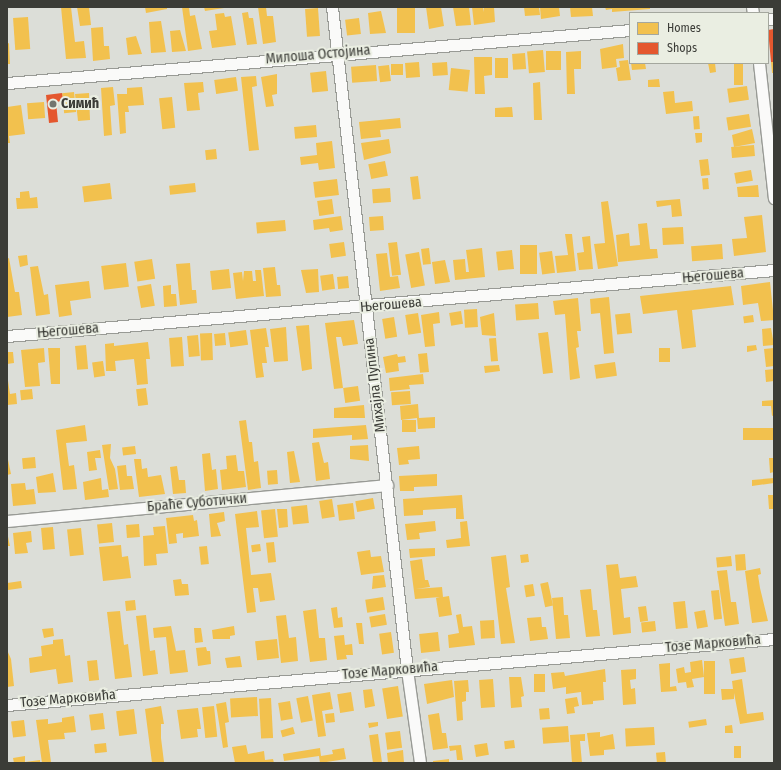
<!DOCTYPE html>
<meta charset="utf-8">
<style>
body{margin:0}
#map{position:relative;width:781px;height:770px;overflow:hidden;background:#dcded8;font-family:"Fira Sans Condensed",sans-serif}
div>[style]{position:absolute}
.homes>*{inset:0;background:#f2c14e;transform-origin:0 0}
.shops>*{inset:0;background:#e4572e}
.roads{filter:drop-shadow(1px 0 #989a95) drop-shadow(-1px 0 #989a95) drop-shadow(0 1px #989a95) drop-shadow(0 -1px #989a95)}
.street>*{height:11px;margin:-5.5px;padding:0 5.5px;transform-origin:5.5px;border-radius:5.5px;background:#fafaf9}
.dots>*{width:11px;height:11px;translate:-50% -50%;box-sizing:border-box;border:2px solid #eaeee2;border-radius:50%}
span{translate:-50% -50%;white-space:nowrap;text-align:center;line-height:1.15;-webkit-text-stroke:4px #eaeee2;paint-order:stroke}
.street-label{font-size:14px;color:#3b3c37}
.poi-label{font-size:14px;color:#3b3c37;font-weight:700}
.left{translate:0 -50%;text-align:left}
.frame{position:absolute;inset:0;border:8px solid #3b3c37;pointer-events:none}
.legend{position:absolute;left:629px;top:12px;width:140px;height:52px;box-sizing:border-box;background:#eaeee2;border:1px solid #a4a79e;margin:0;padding:5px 7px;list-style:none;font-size:12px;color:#3b3c37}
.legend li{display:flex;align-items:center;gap:8px;height:20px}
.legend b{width:20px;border:1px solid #a4a79e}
</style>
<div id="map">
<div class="homes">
<i style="clip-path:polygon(61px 7px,71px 7px,75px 42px,84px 41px,86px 58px,66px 59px)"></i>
<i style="clip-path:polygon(77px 7px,89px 7px,91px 25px,80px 26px)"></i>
<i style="clip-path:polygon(145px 7px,167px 7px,167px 9px,146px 13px)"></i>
<i style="clip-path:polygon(182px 7px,189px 7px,190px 16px,195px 15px,202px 49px,188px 51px)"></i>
<i style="clip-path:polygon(204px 7px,224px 7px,224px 8px,205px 11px)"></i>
<i style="clip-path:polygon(258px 7px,266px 7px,267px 16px,273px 16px,276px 42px,263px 44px)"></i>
<i style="left:397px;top:7px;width:18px;height:26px"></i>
<i style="clip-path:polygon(426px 7px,441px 7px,444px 26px,429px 29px)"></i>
<i style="clip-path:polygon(453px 7px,469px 7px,471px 25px,456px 26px)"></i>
<i style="clip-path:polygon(472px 7px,483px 7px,483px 12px,484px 7px,494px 7px,495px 22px,474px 25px)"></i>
<i style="clip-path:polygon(524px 7px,539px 7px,540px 15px,525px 16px)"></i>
<i style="clip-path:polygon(540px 7px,559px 7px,560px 16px,541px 19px)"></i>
<i style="clip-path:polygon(570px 7px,592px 7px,593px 16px,571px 17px)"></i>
<i style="clip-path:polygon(605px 7px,650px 7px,650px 9px,612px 12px,612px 9px,606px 10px)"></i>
<i style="left:318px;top:8px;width:28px;height:13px;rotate:86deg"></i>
<i style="clip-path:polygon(381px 11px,386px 33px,370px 34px,368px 13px)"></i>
<i style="clip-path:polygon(248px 12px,249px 18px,253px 18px,257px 44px,247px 45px,242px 13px)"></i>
<i style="clip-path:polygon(224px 13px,225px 17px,231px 16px,236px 45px,212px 48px,209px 31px,217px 30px,215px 14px)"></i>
<i style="left:28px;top:17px;width:32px;height:15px;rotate:86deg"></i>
<i style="left:359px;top:18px;width:16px;height:14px;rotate:83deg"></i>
<i style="clip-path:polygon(161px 21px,166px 52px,151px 53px,149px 22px)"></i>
<i style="clip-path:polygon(103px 27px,104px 46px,109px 46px,110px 59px,93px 61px,91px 28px)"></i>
<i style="clip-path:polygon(180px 30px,186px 51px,172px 52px,170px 31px)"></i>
<i style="clip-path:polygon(136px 36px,142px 54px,128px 55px,126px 38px)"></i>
<i style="clip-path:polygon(9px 43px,10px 64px,7px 64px,7px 44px)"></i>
<i style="clip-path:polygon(623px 44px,624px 58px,616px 59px,617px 67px,602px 69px,600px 49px)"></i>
<i style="left:543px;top:50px;width:22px;height:16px;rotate:85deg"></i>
<i style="left:546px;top:51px;width:15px;height:19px"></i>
<i style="clip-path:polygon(581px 51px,581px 69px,574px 69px,575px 94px,567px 94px,566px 52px)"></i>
<i style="left:525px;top:53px;width:16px;height:13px;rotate:86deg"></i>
<i style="clip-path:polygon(474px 57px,492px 57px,492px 75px,484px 76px,485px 94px,475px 94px)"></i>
<i style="left:495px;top:58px;width:13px;height:20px"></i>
<i style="clip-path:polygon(628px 60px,631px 80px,618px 81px,616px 68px,620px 67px,619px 61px)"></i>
<i style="left:419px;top:62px;width:15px;height:14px;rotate:86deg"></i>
<i style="left:447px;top:62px;width:13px;height:15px;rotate:86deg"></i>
<i style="clip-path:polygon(771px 62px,774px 62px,774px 73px,772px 73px)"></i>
<i style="clip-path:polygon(631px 63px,645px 63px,646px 69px,632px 70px)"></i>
<i style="clip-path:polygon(708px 63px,715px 63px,716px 72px,710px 73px)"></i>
<i style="left:734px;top:63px;width:9px;height:22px"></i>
<i style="left:403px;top:64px;width:11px;height:12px;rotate:90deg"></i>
<i style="left:376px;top:65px;width:16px;height:25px;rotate:86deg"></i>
<i style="left:389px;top:65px;width:16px;height:11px;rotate:83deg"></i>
<i style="left:451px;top:68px;width:19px;height:22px;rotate:6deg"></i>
<i style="left:326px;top:71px;width:20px;height:16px;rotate:84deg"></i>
<i style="clip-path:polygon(277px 74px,277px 94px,272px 95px,274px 106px,266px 107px,261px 77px)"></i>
<i style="clip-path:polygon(256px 76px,257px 86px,252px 87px,259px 150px,249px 151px,241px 77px)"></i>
<i style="left:236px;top:77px;width:14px;height:22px;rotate:82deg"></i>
<i style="clip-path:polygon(659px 79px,660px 87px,648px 87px,648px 80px)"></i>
<i style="clip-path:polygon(203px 82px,204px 92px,198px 93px,200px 110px,187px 111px,184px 83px)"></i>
<i style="clip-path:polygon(540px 82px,542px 120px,534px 120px,533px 83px)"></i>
<i style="left:747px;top:86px;width:14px;height:20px;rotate:82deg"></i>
<i style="clip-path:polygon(113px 87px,115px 105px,110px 106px,112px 135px,104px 136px,101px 88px)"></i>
<i style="clip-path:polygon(142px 87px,144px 105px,128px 106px,129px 112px,125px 112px,126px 133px,120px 134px,117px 94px,127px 94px,127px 88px)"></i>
<i style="clip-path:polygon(674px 91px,675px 103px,692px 101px,693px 111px,666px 114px,663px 92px)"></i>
<i style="left:74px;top:92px;width:20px;height:12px;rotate:84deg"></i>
<i style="clip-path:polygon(89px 93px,90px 120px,78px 121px,75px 94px)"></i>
<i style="left:172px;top:97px;width:31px;height:13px;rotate:84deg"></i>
<i style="left:44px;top:102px;width:16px;height:17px;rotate:86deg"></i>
<i style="clip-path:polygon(21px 105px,25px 134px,9px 136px,10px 143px,7px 143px,7px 107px)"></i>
<i style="clip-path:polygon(512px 107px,513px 117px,495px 117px,495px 108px)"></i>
<i style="left:749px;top:114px;width:13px;height:23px;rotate:81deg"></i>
<i style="left:699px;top:116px;width:13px;height:6px;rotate:86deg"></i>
<i style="clip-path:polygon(400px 118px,401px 128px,380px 130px,381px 137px,361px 139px,359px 122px)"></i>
<i style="left:316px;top:125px;width:12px;height:22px;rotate:85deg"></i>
<i style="clip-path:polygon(752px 129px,755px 143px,734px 147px,732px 135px)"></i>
<i style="clip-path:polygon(695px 133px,702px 133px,702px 142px,696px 143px)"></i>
<i style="clip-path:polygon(389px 139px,391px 153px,364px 160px,361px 143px)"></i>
<i style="clip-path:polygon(332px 141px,335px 168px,319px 170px,318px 163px,301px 165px,300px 157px,317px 155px,316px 143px)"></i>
<i style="left:754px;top:145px;width:11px;height:23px;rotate:85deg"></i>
<i style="left:216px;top:149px;width:10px;height:11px;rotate:84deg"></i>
<i style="left:708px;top:159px;width:16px;height:9px;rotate:83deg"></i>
<i style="left:385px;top:161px;width:15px;height:17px;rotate:79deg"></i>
<i style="left:751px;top:170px;width:11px;height:17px;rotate:80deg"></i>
<i style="left:418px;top:176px;width:23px;height:8px;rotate:83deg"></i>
<i style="left:708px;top:178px;width:11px;height:6px;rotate:85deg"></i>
<i style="left:337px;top:179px;width:16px;height:24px;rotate:83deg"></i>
<i style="left:110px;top:183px;width:16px;height:28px;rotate:83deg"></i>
<i style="left:195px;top:183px;width:9px;height:26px;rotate:84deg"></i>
<i style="clip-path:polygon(758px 185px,759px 197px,738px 197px,737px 187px)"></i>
<i style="left:390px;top:188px;width:14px;height:18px;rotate:86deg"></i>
<i style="clip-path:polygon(29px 191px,30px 198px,37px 197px,38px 208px,17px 209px,16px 198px,20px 198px,20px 192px)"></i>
<i style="left:332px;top:199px;width:15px;height:15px;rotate:82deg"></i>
<i style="clip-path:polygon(680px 199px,682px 216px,672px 217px,671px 205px,657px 207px,656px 201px)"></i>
<i style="clip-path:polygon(608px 201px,618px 266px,598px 269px,594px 244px,605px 243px,601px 202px)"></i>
<i style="clip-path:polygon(762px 215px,766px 252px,734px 256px,732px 239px,747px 238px,744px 217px)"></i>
<i style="clip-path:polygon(341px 216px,343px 230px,330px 232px,329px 228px,314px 230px,313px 220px)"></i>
<i style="left:383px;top:216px;width:14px;height:14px;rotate:86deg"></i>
<i style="left:285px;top:220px;width:11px;height:29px;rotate:85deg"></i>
<i style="clip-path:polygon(647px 223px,650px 249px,657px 249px,658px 258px,618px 262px,616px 235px,629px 233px,630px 246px,640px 245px,638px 224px)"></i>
<i style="left:683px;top:227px;width:17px;height:21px;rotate:87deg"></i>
<i style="clip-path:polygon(565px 234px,572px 234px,576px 271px,557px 273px,555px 256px,568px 255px)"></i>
<i style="clip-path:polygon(590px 236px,593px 269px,579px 270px,577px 253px,584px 252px,582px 237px)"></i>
<i style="left:344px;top:242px;width:14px;height:15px;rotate:82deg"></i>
<i style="left:397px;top:242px;width:33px;height:9px;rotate:83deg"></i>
<i style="left:722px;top:244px;width:15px;height:31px;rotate:86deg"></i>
<i style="left:520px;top:245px;width:17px;height:29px"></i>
<i style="left:429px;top:248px;width:16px;height:8px;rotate:83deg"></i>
<i style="clip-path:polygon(482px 248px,485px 277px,455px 280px,453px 260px,465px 259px,466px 272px,469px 272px,466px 250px)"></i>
<i style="left:512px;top:250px;width:19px;height:16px;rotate:84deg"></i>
<i style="left:552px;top:251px;width:22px;height:13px;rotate:82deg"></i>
<i style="left:419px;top:252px;width:34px;height:14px;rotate:80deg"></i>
<i style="clip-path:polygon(387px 253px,390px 277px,398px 276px,400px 288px,380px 291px,376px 254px)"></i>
<i style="clip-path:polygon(27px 255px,28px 265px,20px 267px,18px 256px)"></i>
<i style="clip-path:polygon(9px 258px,15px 292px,19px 292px,22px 315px,7px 317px,7px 259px)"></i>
<i style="left:152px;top:259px;width:20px;height:18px;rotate:81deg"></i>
<i style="clip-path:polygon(445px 260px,450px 282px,435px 284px,432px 262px)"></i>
<i style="left:126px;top:263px;width:24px;height:25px;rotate:83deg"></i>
<i style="clip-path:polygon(190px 263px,192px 290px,196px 290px,197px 303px,180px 305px,176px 264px)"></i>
<i style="clip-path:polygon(38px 266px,44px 295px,48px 294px,50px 314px,36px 316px,30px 267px)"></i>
<i style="clip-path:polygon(275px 267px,277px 285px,280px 285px,281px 296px,266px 297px,263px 268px)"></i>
<i style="left:229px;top:269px;width:19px;height:19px;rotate:84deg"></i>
<i style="clip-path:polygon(318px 269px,319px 292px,306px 293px,301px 270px)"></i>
<i style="clip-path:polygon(255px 270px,261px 270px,264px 296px,236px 299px,233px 273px,242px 272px,243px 281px,244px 271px,252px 271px,253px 281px,256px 281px)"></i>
<i style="left:333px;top:274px;width:15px;height:13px;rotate:82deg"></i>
<i style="left:348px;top:276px;width:12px;height:11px;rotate:85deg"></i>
<i style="clip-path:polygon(89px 281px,91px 298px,70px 301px,72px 315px,59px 317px,55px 285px)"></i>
<i style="clip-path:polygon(770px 282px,774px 320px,761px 321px,758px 303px,743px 305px,741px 286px)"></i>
<i style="left:151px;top:284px;width:22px;height:14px;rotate:80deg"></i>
<i style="clip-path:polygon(171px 285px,171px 294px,176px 294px,177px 306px,164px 307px,163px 286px)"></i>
<i style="clip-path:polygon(731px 286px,734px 305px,692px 310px,696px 347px,682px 349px,677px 310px,643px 314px,640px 296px)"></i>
<i style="clip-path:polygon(609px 297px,614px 353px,604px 354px,600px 313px,591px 314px,590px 299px)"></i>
<i style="clip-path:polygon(578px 298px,581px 331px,577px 331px,579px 347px,576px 348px,580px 378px,570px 380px,565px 314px,555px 315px,553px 301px)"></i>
<i style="left:538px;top:303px;width:16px;height:23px;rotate:86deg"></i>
<i style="left:477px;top:309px;width:18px;height:13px;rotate:87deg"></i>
<i style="left:461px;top:311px;width:13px;height:12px;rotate:81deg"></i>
<i style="clip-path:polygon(439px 312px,440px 323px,433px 324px,435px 346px,425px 347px,421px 315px)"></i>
<i style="left:418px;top:313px;width:20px;height:13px;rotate:81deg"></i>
<i style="clip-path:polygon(494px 313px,496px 336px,482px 335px,480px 317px)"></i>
<i style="left:630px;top:313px;width:20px;height:15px;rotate:84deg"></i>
<i style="left:753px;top:315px;width:7px;height:10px;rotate:82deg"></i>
<i style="left:394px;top:317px;width:20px;height:12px;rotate:81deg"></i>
<i style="clip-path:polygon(354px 320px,358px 344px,343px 346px,341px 337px,336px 337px,343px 388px,334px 389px,325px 323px)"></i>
<i style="clip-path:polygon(309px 325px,312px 369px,302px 371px,296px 326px)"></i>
<i style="clip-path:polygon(286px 327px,288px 361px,274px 362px,270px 329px)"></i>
<i style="clip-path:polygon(266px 328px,269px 347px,265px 347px,267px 363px,262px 363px,264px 377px,256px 378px,250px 330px)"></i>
<i style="clip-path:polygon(771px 328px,774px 345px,763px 346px,762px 329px)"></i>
<i style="left:246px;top:330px;width:15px;height:18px;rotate:82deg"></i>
<i style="left:548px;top:332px;width:41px;height:10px;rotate:83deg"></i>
<i style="left:212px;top:333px;width:27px;height:12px;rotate:88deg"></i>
<i style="left:225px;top:333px;width:12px;height:11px;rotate:85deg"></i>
<i style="left:198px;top:335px;width:21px;height:11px;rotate:85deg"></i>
<i style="left:182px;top:337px;width:29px;height:13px;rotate:86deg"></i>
<i style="left:496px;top:338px;width:23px;height:7px;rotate:85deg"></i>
<i style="clip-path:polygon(148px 342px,150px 359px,146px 359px,148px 384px,137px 385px,134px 359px,115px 361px,116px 371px,106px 371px,105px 344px,114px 343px,114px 346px)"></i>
<i style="left:86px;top:345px;width:24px;height:11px;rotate:85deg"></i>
<i style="clip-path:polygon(756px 345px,757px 350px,747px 352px,747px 346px)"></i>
<i style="clip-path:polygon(44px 348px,45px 362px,38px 363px,40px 386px,25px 387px,21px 350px)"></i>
<i style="clip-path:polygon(48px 348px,60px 348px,60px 384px,51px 384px)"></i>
<i style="left:659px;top:348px;width:11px;height:14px"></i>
<i style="clip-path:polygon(774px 348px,774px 366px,766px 367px,764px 349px)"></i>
<i style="clip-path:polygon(7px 352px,13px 352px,14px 363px,7px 364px)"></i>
<i style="left:427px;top:353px;width:19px;height:9px;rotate:84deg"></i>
<i style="clip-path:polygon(397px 354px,398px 357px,405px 356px,406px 362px,398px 363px,399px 371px,386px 373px,383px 357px)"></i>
<i style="left:103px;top:361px;width:15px;height:11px;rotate:82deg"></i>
<i style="left:615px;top:362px;width:14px;height:21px;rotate:82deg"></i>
<i style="clip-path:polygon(499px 365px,500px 371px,485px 373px,484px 366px)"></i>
<i style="clip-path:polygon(774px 369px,774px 381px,766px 382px,765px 370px)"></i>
<i style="clip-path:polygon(7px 374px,10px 394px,16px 393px,17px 404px,7px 405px)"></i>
<i style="clip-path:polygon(423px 374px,424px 384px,409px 385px,410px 389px,390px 391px,389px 378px)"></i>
<i style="left:358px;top:386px;width:15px;height:15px;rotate:82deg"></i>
<i style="left:146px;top:388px;width:17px;height:10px;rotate:83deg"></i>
<i style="left:32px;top:389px;width:10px;height:12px;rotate:84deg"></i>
<i style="left:410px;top:391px;width:13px;height:19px;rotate:86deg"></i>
<i style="clip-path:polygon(774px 400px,774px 415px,772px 416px,771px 406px,762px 406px,762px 401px)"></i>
<i style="clip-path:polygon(418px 404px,419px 418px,435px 417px,435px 428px,418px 429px,417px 418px,401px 420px,400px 406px)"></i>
<i style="clip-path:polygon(364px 405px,365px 418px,334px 418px,334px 408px)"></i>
<i style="clip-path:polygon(246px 420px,249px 442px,252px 442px,254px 462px,258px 461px,261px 488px,248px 490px,239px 421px)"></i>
<i style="left:402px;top:420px;width:14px;height:12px"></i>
<i style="clip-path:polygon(85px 425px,87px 441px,66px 443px,69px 466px,74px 465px,77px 489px,63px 490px,56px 430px)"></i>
<i style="clip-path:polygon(366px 425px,368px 439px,352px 440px,352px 435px,313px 438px,313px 429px)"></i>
<i style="left:774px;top:428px;width:12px;height:31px;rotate:90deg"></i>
<i style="clip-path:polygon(319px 442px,324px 463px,328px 462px,330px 479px,316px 481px,312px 443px)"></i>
<i style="clip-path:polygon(111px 444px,110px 458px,115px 469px,118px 489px,109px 490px,102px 445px)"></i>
<i style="clip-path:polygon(368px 445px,369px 461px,350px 459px,350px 446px)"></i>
<i style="left:135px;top:446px;width:8px;height:13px;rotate:83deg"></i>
<i style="clip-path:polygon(419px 446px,420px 459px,408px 460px,409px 464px,399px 465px,397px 448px)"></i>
<i style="clip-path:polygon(100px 450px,101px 458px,95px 458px,97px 470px,89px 471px,87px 452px)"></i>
<i style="clip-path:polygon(294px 451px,300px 482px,290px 483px,287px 452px)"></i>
<i style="clip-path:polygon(210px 453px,212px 470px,216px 469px,218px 489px,205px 491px,202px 454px)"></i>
<i style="clip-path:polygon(7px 455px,11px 474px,7px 475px)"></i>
<i style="clip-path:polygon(236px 455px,238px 471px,244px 471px,246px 487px,222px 490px,220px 470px,227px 469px,226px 456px)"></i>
<i style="left:35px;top:457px;width:11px;height:13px;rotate:85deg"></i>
<i style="clip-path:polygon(769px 458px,774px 458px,774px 472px,770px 473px)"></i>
<i style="clip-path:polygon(134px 459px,141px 459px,142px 469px,147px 468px,148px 477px,161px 475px,165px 494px,139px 497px)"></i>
<i style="clip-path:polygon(126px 465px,127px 476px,132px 476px,134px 489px,120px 490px,117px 466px)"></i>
<i style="clip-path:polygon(177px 466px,179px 480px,185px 480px,186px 493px,173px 494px,170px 467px)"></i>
<i style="left:277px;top:470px;width:14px;height:10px;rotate:86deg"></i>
<i style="clip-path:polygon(53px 473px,56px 492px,38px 493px,36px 477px)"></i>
<i style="clip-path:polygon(437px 474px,437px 486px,414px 487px,414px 491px,400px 491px,399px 476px)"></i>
<i style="clip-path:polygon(101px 478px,102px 490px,108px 489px,109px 497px,85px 500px,83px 482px)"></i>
<i style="clip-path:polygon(774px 478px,774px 483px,752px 486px,752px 480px)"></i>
<i style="clip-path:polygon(25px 483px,26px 490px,34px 489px,36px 504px,13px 506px,11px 484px)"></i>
<i style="clip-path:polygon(462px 495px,464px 519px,456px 519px,456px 508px,423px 510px,423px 515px,404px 516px,403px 499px)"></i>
<i style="clip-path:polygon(768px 495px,774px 495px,774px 509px,769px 509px)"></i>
<i style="left:373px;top:498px;width:11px;height:18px;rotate:80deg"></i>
<i style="left:332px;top:499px;width:18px;height:13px;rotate:81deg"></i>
<i style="left:353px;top:503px;width:16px;height:16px;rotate:83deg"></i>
<i style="left:307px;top:505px;width:18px;height:16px;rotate:84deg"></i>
<i style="left:275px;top:509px;width:28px;height:14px;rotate:84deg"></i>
<i style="clip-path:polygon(277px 509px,287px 509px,288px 527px,279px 528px)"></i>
<i style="clip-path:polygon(257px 511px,259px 527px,246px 528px,251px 575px,271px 573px,275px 600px,260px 602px,258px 588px,253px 588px,256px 612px,247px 613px,235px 514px)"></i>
<i style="clip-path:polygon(224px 512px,225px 521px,217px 523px,221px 536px,211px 537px,209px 514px)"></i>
<i style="clip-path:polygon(193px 515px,194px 521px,197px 520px,199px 536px,183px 538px,183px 533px,176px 534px,177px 543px,169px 544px,166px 518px)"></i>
<i style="clip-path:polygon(435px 521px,436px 531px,419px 533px,420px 539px,407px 540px,405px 524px)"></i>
<i style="clip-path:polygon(467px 521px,470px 546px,447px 548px,446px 540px,461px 538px,460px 522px)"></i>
<i style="left:112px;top:523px;width:19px;height:15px;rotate:84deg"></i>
<i style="left:139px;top:524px;width:13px;height:13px;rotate:86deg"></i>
<i style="clip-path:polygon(165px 526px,168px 553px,156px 554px,157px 565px,144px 566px,143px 536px,154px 535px,153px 527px)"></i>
<i style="left:53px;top:527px;width:22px;height:12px;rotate:85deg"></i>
<i style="left:81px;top:528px;width:27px;height:14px;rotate:84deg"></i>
<i style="clip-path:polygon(31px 531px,32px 542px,26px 543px,28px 553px,15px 554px,13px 533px)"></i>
<i style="clip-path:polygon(7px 532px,10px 546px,7px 546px)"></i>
<i style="left:274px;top:542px;width:20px;height:8px;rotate:84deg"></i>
<i style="left:260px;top:544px;width:7px;height:9px;rotate:82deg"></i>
<i style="clip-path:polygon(121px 545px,122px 557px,128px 556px,131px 578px,103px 581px,99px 547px)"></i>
<i style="left:207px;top:546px;width:18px;height:8px;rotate:84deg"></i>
<i style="clip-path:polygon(435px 548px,435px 556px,410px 558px,409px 549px)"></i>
<i style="clip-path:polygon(370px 550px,371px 557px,381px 556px,384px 572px,361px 575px,357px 552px)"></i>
<i style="left:528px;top:554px;width:8px;height:8px;rotate:83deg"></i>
<i style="left:745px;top:554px;width:16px;height:10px;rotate:86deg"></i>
<i style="clip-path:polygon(506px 555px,510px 587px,506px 588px,515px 643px,501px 644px,491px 557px)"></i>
<i style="left:731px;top:556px;width:10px;height:15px;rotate:84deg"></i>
<i style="clip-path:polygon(422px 559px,425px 580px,428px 580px,430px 587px,416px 589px,442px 587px,443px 597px,449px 596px,452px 615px,439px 617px,436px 598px,440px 597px,415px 599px,410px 561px)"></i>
<i style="clip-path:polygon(618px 564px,620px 578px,636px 576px,638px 587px,621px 589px,624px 618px,630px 617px,631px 633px,613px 635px,606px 565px)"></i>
<i style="clip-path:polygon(760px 568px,761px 574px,758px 575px,760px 588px,768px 621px,752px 623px,745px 571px)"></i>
<i style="clip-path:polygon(727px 570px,731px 602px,736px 602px,739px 624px,725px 626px,717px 571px)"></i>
<i style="clip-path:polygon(384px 575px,386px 587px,372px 589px,373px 576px)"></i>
<i style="clip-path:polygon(181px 579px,182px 584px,188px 584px,189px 595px,175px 596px,173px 580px)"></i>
<i style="left:21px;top:581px;width:7px;height:14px;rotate:82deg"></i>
<i style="left:548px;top:582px;width:24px;height:8px;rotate:78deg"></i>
<i style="left:533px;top:584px;width:12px;height:9px;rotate:81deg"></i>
<i style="clip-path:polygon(591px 589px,593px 610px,597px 610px,600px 636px,586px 637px,580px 590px)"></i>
<i style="left:719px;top:590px;width:29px;height:8px;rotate:84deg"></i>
<i style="left:383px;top:597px;width:13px;height:18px;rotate:81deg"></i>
<i style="clip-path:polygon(563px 597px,564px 615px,568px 615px,570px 638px,556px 639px,552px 598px)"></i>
<i style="left:135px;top:600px;width:10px;height:10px;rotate:84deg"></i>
<i style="left:685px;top:601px;width:27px;height:12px;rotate:84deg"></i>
<i style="left:646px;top:606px;width:15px;height:8px;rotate:82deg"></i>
<i style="clip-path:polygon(337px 607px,338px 618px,342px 617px,343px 627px,334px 628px,331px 608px)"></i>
<i style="clip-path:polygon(316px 609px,319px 638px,325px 638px,327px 660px,310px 662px,303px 611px)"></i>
<i style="left:705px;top:610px;width:17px;height:11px;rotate:80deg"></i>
<i style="clip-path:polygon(120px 611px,124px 645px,128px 644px,132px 677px,115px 679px,107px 612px)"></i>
<i style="left:385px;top:614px;width:11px;height:16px;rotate:80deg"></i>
<i style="clip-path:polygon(461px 614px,463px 627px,472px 626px,475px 645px,449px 648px,448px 635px,459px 633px,456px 615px)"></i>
<i style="clip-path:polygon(146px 615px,150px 651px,155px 650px,158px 674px,143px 676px,136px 616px)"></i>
<i style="clip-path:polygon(286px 615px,289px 638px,296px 637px,298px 661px,281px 663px,276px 616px)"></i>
<i style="clip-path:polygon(541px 617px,542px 627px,546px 627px,548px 639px,530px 641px,527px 618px)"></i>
<i style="left:494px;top:620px;width:18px;height:14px;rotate:87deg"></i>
<i style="left:655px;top:621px;width:10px;height:14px;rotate:84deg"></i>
<i style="clip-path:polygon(356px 623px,362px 623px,364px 644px,359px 644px)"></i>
<i style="clip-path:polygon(171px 626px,176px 651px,185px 650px,188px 672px,170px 674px,166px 637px,154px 638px,153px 628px)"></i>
<i style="clip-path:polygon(234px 626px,235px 635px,230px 636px,230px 639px,213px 639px,212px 630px)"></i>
<i style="clip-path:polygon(53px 628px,54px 636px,44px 638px,42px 629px)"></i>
<i style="clip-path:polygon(194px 628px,201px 628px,203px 642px,195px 643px)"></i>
<i style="left:391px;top:632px;width:21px;height:12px;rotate:82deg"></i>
<i style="left:438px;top:632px;width:19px;height:19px;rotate:84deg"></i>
<i style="clip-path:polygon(344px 635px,345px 645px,352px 644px,353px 655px,346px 655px,347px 659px,337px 660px,334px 636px)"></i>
<i style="clip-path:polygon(63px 639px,65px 656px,70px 655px,73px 682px,58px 684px,56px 669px,30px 673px,29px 658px,42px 656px,41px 646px,53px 644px,53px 640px)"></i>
<i style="left:277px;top:639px;width:19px;height:22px;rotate:84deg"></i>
<i style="clip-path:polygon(206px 647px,207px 651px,210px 651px,211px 664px,198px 666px,196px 648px)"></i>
<i style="clip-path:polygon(7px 650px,11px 659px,14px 686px,7px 687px)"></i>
<i style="clip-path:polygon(240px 656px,242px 667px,227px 668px,225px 658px)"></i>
<i style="left:744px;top:657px;width:15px;height:15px;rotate:82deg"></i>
<i style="left:97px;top:660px;width:20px;height:10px;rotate:84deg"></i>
<i style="clip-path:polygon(702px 660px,704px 677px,692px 679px,694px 687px,687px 688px,686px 682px,678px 683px,676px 669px,684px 667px,685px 673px,691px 672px,690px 662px)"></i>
<i style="left:704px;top:661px;width:11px;height:33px"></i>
<i style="clip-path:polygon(670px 663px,670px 687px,676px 686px,677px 691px,661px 692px,659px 664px)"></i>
<i style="clip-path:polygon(605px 669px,606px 682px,603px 682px,604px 700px,593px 701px,593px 704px,582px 705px,581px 692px,566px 694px,566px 687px,553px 689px,551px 673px,564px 672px,565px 676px)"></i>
<i style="clip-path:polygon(636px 669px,636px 679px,630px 680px,631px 689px,635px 688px,636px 704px,623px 705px,621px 670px)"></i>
<i style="left:534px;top:674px;width:11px;height:18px"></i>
<i style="clip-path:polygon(509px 677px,521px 677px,524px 696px,521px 697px,522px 707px,511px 708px)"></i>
<i style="left:493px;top:679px;width:28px;height:14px;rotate:86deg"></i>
<i style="clip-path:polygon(742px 679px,747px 714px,763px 712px,764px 720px,740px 724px,734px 693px,734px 699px,722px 700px,721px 689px,733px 689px,732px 681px)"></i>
<i style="clip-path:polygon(452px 680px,454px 697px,427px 704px,424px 684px)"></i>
<i style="clip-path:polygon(468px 680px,469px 692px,466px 692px,466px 701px,462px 702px,463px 720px,457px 721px,454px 681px)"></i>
<i style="left:398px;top:686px;width:31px;height:16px;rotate:81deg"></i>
<i style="clip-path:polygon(372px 689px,375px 706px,365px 708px,363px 690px)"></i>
<i style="clip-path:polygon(330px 692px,333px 709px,322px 711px,326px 736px,318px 737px,312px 695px)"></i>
<i style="left:351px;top:692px;width:19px;height:14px;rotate:81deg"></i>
<i style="left:308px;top:696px;width:25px;height:12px;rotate:79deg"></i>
<i style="left:257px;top:697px;width:19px;height:27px;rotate:87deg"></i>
<i style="clip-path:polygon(577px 697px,579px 706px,574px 707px,575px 713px,567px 714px,565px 699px)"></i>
<i style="left:271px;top:698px;width:40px;height:12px;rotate:87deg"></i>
<i style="left:290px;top:701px;width:18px;height:12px;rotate:81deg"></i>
<i style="clip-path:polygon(226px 702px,229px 722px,225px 723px,228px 747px,223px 748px,216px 704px)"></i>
<i style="clip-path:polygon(161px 706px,164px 724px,161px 724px,161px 738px,164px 762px,172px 763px,152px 763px,145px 709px)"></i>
<i style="left:214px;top:706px;width:31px;height:12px;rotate:84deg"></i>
<i style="clip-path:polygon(198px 708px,201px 729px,197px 729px,198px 737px,181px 739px,177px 710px)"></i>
<i style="left:549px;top:708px;width:11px;height:10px;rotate:85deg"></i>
<i style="left:134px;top:709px;width:25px;height:18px;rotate:83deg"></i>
<i style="left:103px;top:713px;width:16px;height:14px;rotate:83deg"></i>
<i style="left:334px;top:713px;width:9px;height:9px;rotate:84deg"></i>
<i style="clip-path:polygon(439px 713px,442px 733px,446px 733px,448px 748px,433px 750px,428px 715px)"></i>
<i style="clip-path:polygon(74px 716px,76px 732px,64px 733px,65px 739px,48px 740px,51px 762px,42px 763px,36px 720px,48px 719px,48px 724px,62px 722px,62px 718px)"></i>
<i style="left:706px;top:719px;width:6px;height:18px;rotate:81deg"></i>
<i style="left:24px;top:720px;width:16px;height:13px;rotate:83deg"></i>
<i style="clip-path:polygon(378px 722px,378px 726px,369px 728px,368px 723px)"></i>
<i style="clip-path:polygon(732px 725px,733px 733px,725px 733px,725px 726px)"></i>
<i style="left:568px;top:726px;width:16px;height:26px;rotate:86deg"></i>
<i style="left:293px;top:727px;width:7px;height:13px;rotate:74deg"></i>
<i style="left:654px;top:727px;width:18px;height:29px;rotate:87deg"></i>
<i style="left:400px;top:731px;width:17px;height:15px;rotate:83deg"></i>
<i style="clip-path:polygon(600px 732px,600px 737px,613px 734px,615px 749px,604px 750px,604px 755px,590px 756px,587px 733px)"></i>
<i style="left:378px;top:734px;width:29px;height:9px;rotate:82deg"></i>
<i style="clip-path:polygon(585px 734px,585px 741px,580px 741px,582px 763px,572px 763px,570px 735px)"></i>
<i style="left:514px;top:740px;width:8px;height:10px;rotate:83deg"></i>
<i style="left:106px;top:743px;width:9px;height:12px;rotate:84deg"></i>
<i style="left:487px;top:743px;width:12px;height:13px;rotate:81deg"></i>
<i style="clip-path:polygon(246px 745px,248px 754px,264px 751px,265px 760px,273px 759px,274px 763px,235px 763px,232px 747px)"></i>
<i style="clip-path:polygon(461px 745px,463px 760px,457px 760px,456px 750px,450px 751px,449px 746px)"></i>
<i style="left:734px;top:746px;width:7px;height:12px"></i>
<i style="clip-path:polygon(320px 748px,321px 756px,333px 754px,332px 750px,344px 748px,346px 759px,320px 763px,319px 756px,284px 761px,283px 754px)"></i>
<i style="clip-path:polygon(403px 750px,404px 763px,388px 763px,387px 753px)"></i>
<i style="left:665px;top:752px;width:11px;height:9px;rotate:85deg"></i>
<i style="clip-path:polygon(25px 756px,25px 762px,40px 760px,40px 763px,14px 763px,13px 758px)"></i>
<i style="clip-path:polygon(449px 759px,449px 763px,433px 763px,433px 761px)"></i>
</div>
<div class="shops">
<i style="clip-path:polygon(774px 29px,774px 62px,771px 62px,768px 30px)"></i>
<i style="clip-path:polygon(62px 93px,63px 101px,56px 102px,58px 122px,49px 123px,46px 95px)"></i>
</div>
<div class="roads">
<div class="street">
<i style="left:332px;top:7px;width:667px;rotate:83.55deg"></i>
<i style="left:407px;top:670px;width:94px;rotate:82deg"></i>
<i style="left:752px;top:7px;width:6px;rotate:81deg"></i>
<i style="left:768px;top:19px;width:6px"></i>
<i style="left:759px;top:63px;width:136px;rotate:83.7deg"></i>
<i style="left:7px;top:83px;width:625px;rotate:-4.86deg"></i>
<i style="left:7px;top:336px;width:770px;rotate:-4.92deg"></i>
<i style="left:7px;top:521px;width:382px;rotate:-5.4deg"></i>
<i style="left:7px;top:705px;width:770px;rotate:-4.92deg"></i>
</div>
</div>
<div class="dots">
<i style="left:53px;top:104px;background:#73756f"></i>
</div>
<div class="street-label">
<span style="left:318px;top:55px;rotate:-5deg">Милоша Остојина</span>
<span style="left:713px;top:276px;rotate:-5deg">Његошева</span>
<span style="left:391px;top:305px;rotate:-5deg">Његошева</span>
<span style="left:68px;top:331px;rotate:-5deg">Његошева</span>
<span style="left:375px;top:385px;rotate:-97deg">Михајла Пупина</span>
<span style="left:197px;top:503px;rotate:-5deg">Браће Суботички</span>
<span style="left:713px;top:644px;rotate:-5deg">Тозе Марковића</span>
<span style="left:390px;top:671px;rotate:-5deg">Тозе Марковића</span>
<span style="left:68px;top:699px;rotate:-5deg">Тозе Марковића</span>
</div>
<div class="poi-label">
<span class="left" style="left:61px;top:104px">Симић</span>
</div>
<div class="frame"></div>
<ul class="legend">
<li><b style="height:11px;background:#f2c14e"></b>Homes</li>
<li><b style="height:11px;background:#e4572e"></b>Shops</li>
</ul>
</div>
